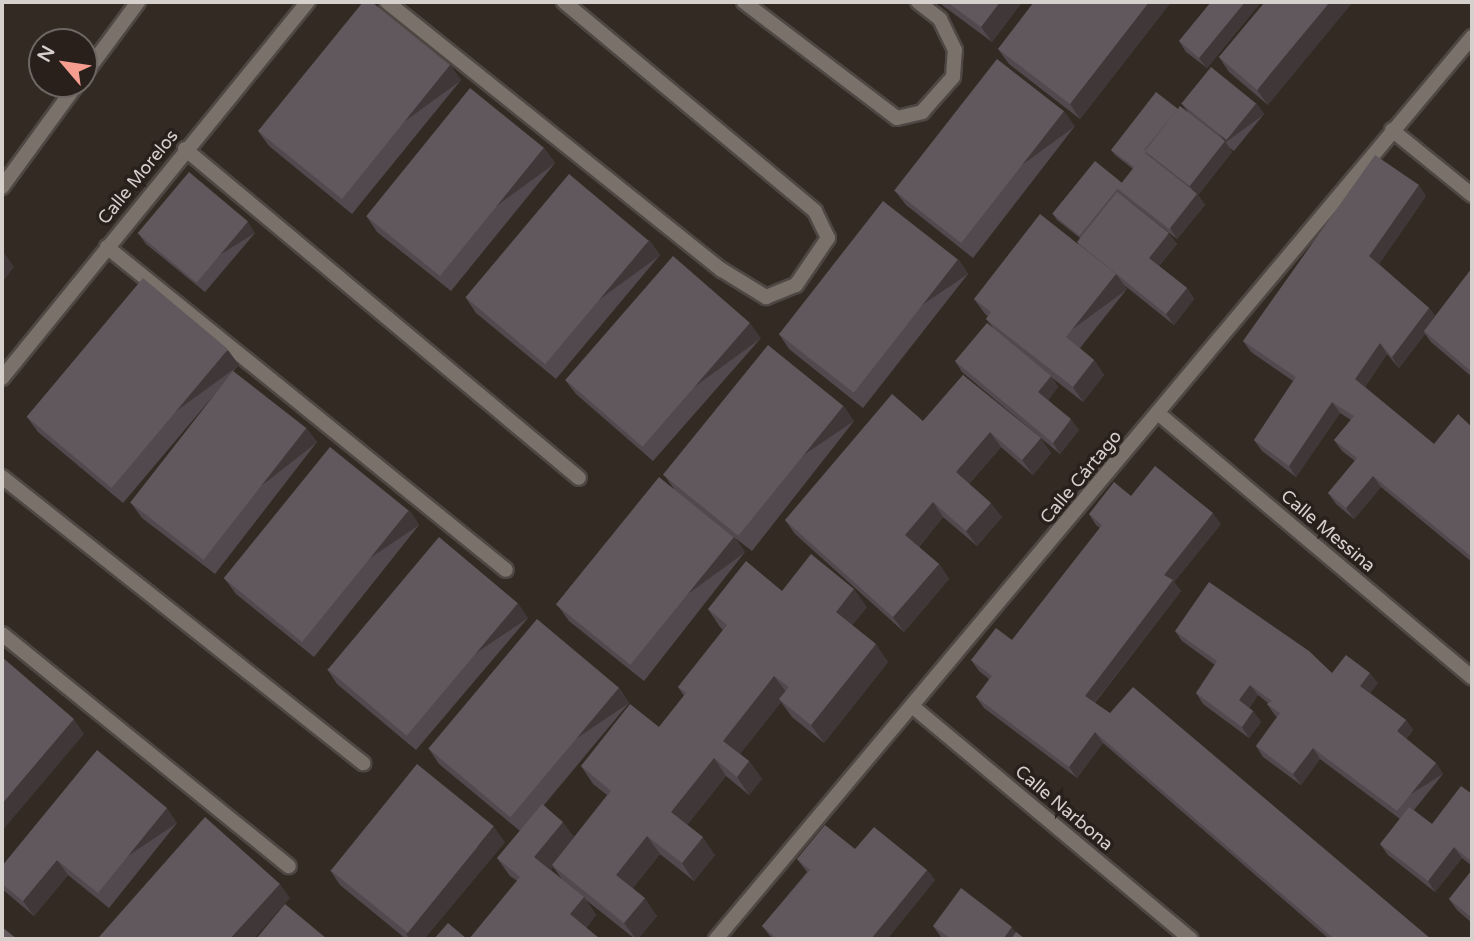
<!DOCTYPE html>
<meta charset="utf-8">
<style>
body{margin:0}
#map{position:relative;width:1474px;height:941px;overflow:hidden;background:#332a24;font-family:"Varela Round",sans-serif}
div>[style]{position:absolute}
.roads{filter:drop-shadow(2px 0 #4f4743) drop-shadow(-2px 0 #4f4743) drop-shadow(0 2px #4f4743) drop-shadow(0 -2px #4f4743)}
.lane>*{height:14px;margin:-7px;padding:0 7px;transform-origin:7px;border-radius:7px;background:#7b716b}
.street>*{height:14px;margin:-7px;padding:0 7px;transform-origin:7px;border-radius:7px;background:#7b716b}
.wall>*{inset:0;background:#52494f}
.shaded-wall>*{inset:0;background:#403738;transform-origin:0 0}
.building>*{inset:0;background:#60585d;transform-origin:0 0}
span{translate:-50% -50%;white-space:nowrap;text-align:center;line-height:1.15;-webkit-text-stroke:7px #29201b;paint-order:stroke}
.street-label{font-size:18px;color:#d6d0cc}
.frame{position:absolute;inset:0;border:4px solid #d6d0cc;pointer-events:none}
.north{position:absolute;left:28px;top:28px;width:70px;height:70px;box-sizing:border-box;background:#29201b;border:2px solid #6e6662;border-radius:50%;rotate:299deg;font-size:19px;font-weight:700;line-height:28px;text-align:center;color:#d6d0cc}
.north::after{content:'';display:block;margin:auto;width:24px;height:32px;background:#f59d8f;clip-path:polygon(50% 0,100% 100%,50% 72%,0 100%)}
</style>
<div id="map">
<div class="roads">
<div class="lane">
<i style="left:387px;top:2px;width:429px;rotate:38.7deg"></i>
<i style="left:722px;top:270px;width:52px;rotate:31.5deg"></i>
<i style="left:766px;top:297px;width:32px;rotate:-22deg"></i>
<i style="left:796px;top:285px;width:57px;rotate:-55.8deg"></i>
<i style="left:828px;top:238px;width:30px;rotate:-116deg"></i>
<i style="left:815px;top:211px;width:327px;rotate:-140.2deg"></i>
<i style="left:744px;top:2px;width:192px;rotate:37.2deg"></i>
<i style="left:897px;top:118px;width:26px;rotate:-13deg"></i>
<i style="left:922px;top:112px;width:47px;rotate:-48.5deg"></i>
<i style="left:953px;top:77px;width:27px;rotate:-86deg"></i>
<i style="left:955px;top:50px;width:34px;rotate:-116deg"></i>
<i style="left:940px;top:19px;width:28px;rotate:-142deg"></i>
<i style="left:84px;top:75px;width:91px;rotate:-53.5deg"></i>
<i style="left:2px;top:187px;width:127px;rotate:-53.9deg"></i>
</div>
<div class="street">
<i style="left:1392px;top:130px;width:103px;rotate:39.1deg"></i>
<i style="left:185px;top:149px;width:513px;rotate:39.86deg"></i>
<i style="left:107px;top:247px;width:513px;rotate:38.99deg"></i>
<i style="left:2px;top:378px;width:485px;rotate:-50.9deg"></i>
<i style="left:1159px;top:414px;width:409px;rotate:40.1deg"></i>
<i style="left:2px;top:477px;width:461px;rotate:38.4deg"></i>
<i style="left:2px;top:634px;width:369px;rotate:39deg"></i>
<i style="left:912px;top:706px;width:363px;rotate:39.9deg"></i>
<i style="left:716px;top:939px;width:1177px;rotate:-50.03deg"></i>
</div>
</div>
<div class="wall">
<i style="clip-path:polygon(938px 2px,1022px 2px,992px 42px)"></i>
<i style="clip-path:polygon(1034px 2px,1171px 2px,1080px 119px,1009px 64px,998px 49px)"></i>
<i style="clip-path:polygon(1211px 2px,1261px 2px,1207px 68px,1186px 52px,1179px 41px)"></i>
<i style="clip-path:polygon(1265px 2px,1268px 105px,1229px 72px,1219px 57px)"></i>
<i style="clip-path:polygon(450px 65px,461px 80px,352px 214px,269px 146px,258px 131px)"></i>
<i style="clip-path:polygon(1181px 103px,1256px 103px,1264px 114px,1234px 151px,1228px 147px,1232px 152px,1198px 195px,1205px 205px,1177px 239px,1126px 199px,1177px 244px,1159px 266px,1187px 288px,1194px 299px,1174px 325px,1124px 285px,1127px 289px,1080px 348px,1094px 360px,1104px 375px,1083px 402px,1046px 373px,1051px 376px,1058px 387px,1048px 400px,1079px 430px,1060px 454px,962px 372px,955px 361px,993px 328px,986px 319px,988px 316px,985px 314px,974px 299px,1078px 244px,1080px 238px,1057px 220px,1053px 214px,1122px 183px,1133px 169px,1115px 155px,1111px 150px,1178px 109px,1188px 112px)"></i>
<i style="clip-path:polygon(1075px 126px,973px 258px,906px 205px,895px 191px)"></i>
<i style="clip-path:polygon(544px 148px,555px 163px,451px 291px,377px 232px,367px 217px)"></i>
<i style="clip-path:polygon(1426px 196px,1379px 264px,1429px 308px,1435px 316px,1472px 268px,1472px 377px,1431px 342px,1425px 334px,1399px 368px,1387px 354px,1365px 387px,1434px 444px,1472px 427px,1472px 562px,1381px 487px,1354px 519px,1336px 504px,1328px 493px,1355px 461px,1342px 451px,1334px 440px,1351px 420px,1340px 413px,1296px 477px,1262px 451px,1254px 440px,1293px 381px,1251px 352px,1243px 341px)"></i>
<i style="clip-path:polygon(138px 233px,255px 233px,205px 292px,146px 244px)"></i>
<i style="clip-path:polygon(649px 240px,660px 255px,556px 379px,476px 313px,466px 298px)"></i>
<i style="clip-path:polygon(958px 259px,968px 274px,863px 408px,789px 349px,779px 334px)"></i>
<i style="clip-path:polygon(761px 338px,653px 461px,576px 394px,565px 380px)"></i>
<i style="clip-path:polygon(239px 365px,233px 371px,306px 428px,317px 442px,215px 574px,142px 518px,131px 503px,220px 388px,123px 503px,38px 432px,27px 417px)"></i>
<i style="clip-path:polygon(963px 375px,1051px 453px,1033px 475px,1001px 447px,969px 484px,1002px 517px,977px 546px,943px 517px,919px 547px,939px 564px,949px 579px,904px 632px,795px 534px,785px 520px,923px 421px)"></i>
<i style="clip-path:polygon(854px 421px,752px 551px,735px 538px,745px 552px,644px 681px,569px 621px,558px 606px,674px 489px,665px 476px)"></i>
<i style="clip-path:polygon(1131px 496px,1221px 524px,1174px 582px,1181px 591px,1095px 703px,1431px 939px,1329px 939px,1103px 743px,1077px 778px,984px 708px,976px 697px,989px 679px,979px 671px,971px 660px,1012px 640px,1100px 528px,1096px 525px,1089px 514px)"></i>
<i style="clip-path:polygon(409px 510px,419px 525px,314px 657px,236px 594px,225px 579px)"></i>
<i style="clip-path:polygon(evenodd,782px 591px,867px 607px,852px 625px,888px 662px,824px 743px,792px 717px,781px 702px,740px 754px,749px 761px,762px 779px,749px 795px,726px 776px,687px 825px,715px 855px,694px 881px,660px 854px,633px 888px,657px 916px,638px 939px,635px 939px,586px 900px,596px 915px,586px 928px,510px 876px,497px 858px,520px 831px,439px 764px,429px 749px,619px 688px,629px 703px,544px 805px,574px 837px,607px 795px,593px 784px,581px 766px,659px 727px,684px 696px,678px 687px,723px 630px,720px 627px,708px 609px,782px 591px,553px 867px,562px 879px,551px 870px,553px 867px)"></i>
<i style="clip-path:polygon(528px 618px,416px 750px,337px 684px,327px 669px)"></i>
<i style="clip-path:polygon(1175px 631px,1332px 673px,1378px 683px,1370px 693px,1406px 720px,1413px 730px,1406px 739px,1436px 763px,1443px 774px,1414px 810px,1432px 824px,1472px 794px,1472px 866px,1462px 858px,1435px 892px,1388px 855px,1380px 844px,1400px 819px,1320px 759px,1301px 785px,1263px 757px,1256px 746px,1277px 717px,1274px 714px,1267px 704px,1268px 703px,1258px 695px,1249px 708px,1253px 711px,1261px 722px,1249px 738px,1203px 704px,1196px 693px,1215px 665px,1182px 641px)"></i>
<i style="clip-path:polygon(177px 823px,109px 908px,68px 875px,34px 916px,2px 889px,2px 866px)"></i>
<i style="clip-path:polygon(505px 842px,424px 939px,406px 939px,340px 885px,330px 870px)"></i>
<i style="clip-path:polygon(855px 849px,927px 870px,935px 880px,887px 939px,773px 939px,770px 936px,762px 926px,807px 872px,797px 859px)"></i>
<i style="clip-path:polygon(1472px 870px,1472px 923px,1457px 910px,1449px 899px)"></i>
<i style="clip-path:polygon(933px 926px,1016px 932px,1025px 939px,944px 939px,941px 937px)"></i>
</div>
<div class="shaded-wall">
<i style="clip-path:polygon(1000px 2px,1022px 2px,992px 42px,981px 27px)"></i>
<i style="clip-path:polygon(1149px 2px,1171px 2px,1080px 119px,1070px 104px)"></i>
<i style="clip-path:polygon(1245px 2px,1261px 2px,1207px 68px,1199px 58px)"></i>
<i style="clip-path:polygon(1330px 2px,1353px 2px,1268px 105px,1257px 90px)"></i>
<i style="left:450px;top:65px;width:19px;height:172px;rotate:54deg"></i>
<i style="left:1256px;top:103px;width:14px;height:48px;rotate:54deg"></i>
<i style="left:1064px;top:111px;width:19px;height:167px;rotate:54deg"></i>
<i style="clip-path:polygon(1225px 141px,1232px 152px,1198px 195px,1205px 205px,1177px 239px,1170px 228px,1196px 195px,1189px 185px)"></i>
<i style="left:544px;top:148px;width:19px;height:166px;rotate:54deg"></i>
<i style="clip-path:polygon(1419px 185px,1426px 196px,1377px 267px,1369px 256px)"></i>
<i style="left:248px;top:222px;width:13px;height:78px;rotate:58deg"></i>
<i style="clip-path:polygon(1169px 233px,1177px 244px,1157px 268px,1149px 258px)"></i>
<i style="left:649px;top:240px;width:19px;height:161px;rotate:54deg"></i>
<i style="clip-path:polygon(2px 250px,14px 267px,2px 283px)"></i>
<i style="left:958px;top:259px;width:18px;height:170px;rotate:56deg"></i>
<i style="left:1116px;top:274px;width:19px;height:80px;rotate:54deg"></i>
<i style="clip-path:polygon(1187px 288px,1194px 299px,1174px 325px,1166px 314px)"></i>
<i style="clip-path:polygon(1429px 308px,1437px 319px,1424px 331px,1425px 334px,1399px 368px,1392px 357px)"></i>
<i style="left:750px;top:323px;width:19px;height:163px;rotate:54deg"></i>
<i style="clip-path:polygon(1380px 343px,1387px 354px,1363px 390px,1355px 379px)"></i>
<i style="left:228px;top:350px;width:19px;height:180px;rotate:54deg"></i>
<i style="clip-path:polygon(1094px 360px,1104px 375px,1083px 402px,1073px 387px)"></i>
<i style="clip-path:polygon(1051px 376px,1058px 387px,1046px 402px,1038px 392px)"></i>
<i style="clip-path:polygon(1332px 402px,1340px 413px,1296px 477px,1289px 466px)"></i>
<i style="left:844px;top:406px;width:18px;height:166px;rotate:56deg"></i>
<i style="clip-path:polygon(1071px 419px,1079px 430px,1060px 454px,1053px 443px)"></i>
<i style="left:306px;top:428px;width:18px;height:166px;rotate:52deg"></i>
<i style="clip-path:polygon(990px 432px,1001px 447px,966px 487px,956px 472px)"></i>
<i style="clip-path:polygon(1041px 438px,1051px 453px,1033px 475px,1022px 460px)"></i>
<i style="clip-path:polygon(1373px 476px,1381px 487px,1354px 519px,1346px 508px)"></i>
<i style="clip-path:polygon(933px 502px,943px 517px,916px 550px,905px 535px)"></i>
<i style="clip-path:polygon(991px 503px,1002px 517px,977px 546px,966px 531px)"></i>
<i style="left:409px;top:510px;width:18px;height:169px;rotate:56deg"></i>
<i style="clip-path:polygon(1213px 513px,1221px 524px,1174px 582px,1181px 591px,1092px 706px,1085px 696px,1164px 575px)"></i>
<i style="left:734px;top:537px;width:19px;height:163px;rotate:54deg"></i>
<i style="clip-path:polygon(939px 564px,949px 579px,904px 632px,893px 617px)"></i>
<i style="clip-path:polygon(854px 589px,867px 607px,848px 630px,836px 612px)"></i>
<i style="left:518px;top:603px;width:18px;height:173px;rotate:56deg"></i>
<i style="clip-path:polygon(876px 644px,888px 662px,824px 743px,811px 725px)"></i>
<i style="clip-path:polygon(1370px 673px,1378px 683px,1368px 696px,1360px 686px)"></i>
<i style="clip-path:polygon(774px 676px,787px 693px,779px 699px,781px 702px,736px 759px,723px 741px)"></i>
<i style="clip-path:polygon(1250px 685px,1258px 695px,1246px 711px,1239px 700px)"></i>
<i style="left:619px;top:688px;width:18px;height:168px;rotate:56deg"></i>
<i style="clip-path:polygon(1253px 711px,1261px 722px,1249px 738px,1242px 727px)"></i>
<i style="clip-path:polygon(74px 719px,84px 734px,2px 831px,2px 804px)"></i>
<i style="clip-path:polygon(1406px 720px,1413px 730px,1404px 741px,1397px 731px)"></i>
<i style="clip-path:polygon(1095px 732px,1103px 743px,1077px 778px,1069px 767px)"></i>
<i style="clip-path:polygon(1313px 748px,1320px 759px,1301px 785px,1293px 774px)"></i>
<i style="clip-path:polygon(714px 758px,726px 776px,683px 830px,671px 812px)"></i>
<i style="clip-path:polygon(749px 761px,762px 779px,749px 795px,737px 777px)"></i>
<i style="left:1436px;top:763px;width:13px;height:62px;rotate:58deg"></i>
<i style="left:167px;top:808px;width:18px;height:109px;rotate:56deg"></i>
<i style="clip-path:polygon(563px 822px,576px 840px,547px 875px,534px 857px)"></i>
<i style="clip-path:polygon(494px 827px,505px 842px,424px 939px,410px 939px,406px 934px)"></i>
<i style="clip-path:polygon(647px 836px,660px 854px,629px 893px,616px 875px)"></i>
<i style="clip-path:polygon(703px 837px,715px 855px,694px 881px,682px 863px)"></i>
<i style="clip-path:polygon(1454px 847px,1462px 858px,1435px 892px,1428px 881px)"></i>
<i style="clip-path:polygon(57px 860px,68px 875px,34px 916px,23px 901px)"></i>
<i style="clip-path:polygon(927px 870px,935px 880px,887px 939px,871px 939px)"></i>
<i style="clip-path:polygon(280px 884px,290px 898px,254px 939px,230px 939px)"></i>
<i style="clip-path:polygon(584px 897px,596px 915px,582px 932px,570px 914px)"></i>
<i style="clip-path:polygon(645px 898px,657px 916px,638px 939px,636px 939px,624px 923px)"></i>
<i style="clip-path:polygon(1012px 927px,1020px 938px,1019px 939px,1003px 939px)"></i>
</div>
<div class="building">
<i style="clip-path:polygon(363px 2px,372px 2px,450px 65px,342px 199px,258px 131px)"></i>
<i style="clip-path:polygon(947px 2px,1000px 2px,981px 27px)"></i>
<i style="clip-path:polygon(1034px 2px,1149px 2px,1070px 104px,998px 49px)"></i>
<i style="clip-path:polygon(1211px 2px,1245px 2px,1199px 58px,1179px 41px)"></i>
<i style="clip-path:polygon(1265px 2px,1330px 2px,1257px 90px,1219px 57px)"></i>
<i style="left:997px;top:59px;width:85px;height:167px;rotate:38deg"></i>
<i style="left:1211px;top:67px;width:58px;height:47px;rotate:39deg"></i>
<i style="left:470px;top:88px;width:95px;height:165px;rotate:39deg"></i>
<i style="clip-path:polygon(1156px 92px,1178px 109px,1144px 150px,1146px 152px,1134px 167px,1111px 150px)"></i>
<i style="left:1180px;top:106px;width:57px;height:57px;rotate:38deg"></i>
<i style="left:1145px;top:153px;width:66px;height:45px;rotate:38deg"></i>
<i style="clip-path:polygon(1375px 155px,1419px 185px,1369px 256px,1429px 308px,1392px 357px,1380px 343px,1355px 379px,1434px 444px,1458px 414px,1472px 427px,1472px 557px,1373px 476px,1346px 508px,1328px 493px,1357px 458px,1334px 440px,1354px 416px,1332px 402px,1289px 466px,1254px 440px,1296px 377px,1243px 341px)"></i>
<i style="left:1095px;top:161px;width:35px;height:68px;rotate:39deg"></i>
<i style="left:189px;top:172px;width:77px;height:80px;rotate:40deg"></i>
<i style="left:569px;top:174px;width:104px;height:161px;rotate:40deg"></i>
<i style="clip-path:polygon(1117px 192px,1169px 233px,1149px 258px,1187px 288px,1166px 314px,1077px 242px)"></i>
<i style="left:883px;top:201px;width:95px;height:169px;rotate:38deg"></i>
<i style="clip-path:polygon(1040px 214px,1116px 274px,1066px 337px,1094px 360px,1073px 387px,986px 319px,991px 312px,974px 299px)"></i>
<i style="left:673px;top:256px;width:102px;height:164px;rotate:41deg"></i>
<i style="clip-path:polygon(1472px 268px,1472px 372px,1424px 331px)"></i>
<i style="left:143px;top:278px;width:111px;height:181px;rotate:40deg"></i>
<i style="clip-path:polygon(987px 323px,1051px 376px,1038px 392px,1071px 419px,1053px 443px,955px 361px)"></i>
<i style="left:768px;top:345px;width:97px;height:167px;rotate:39deg"></i>
<i style="left:233px;top:371px;width:93px;height:167px;rotate:38deg"></i>
<i style="clip-path:polygon(963px 375px,1041px 438px,1022px 460px,990px 432px,956px 472px,991px 503px,966px 531px,933px 502px,905px 535px,939px 564px,893px 617px,785px 520px,892px 394px,923px 421px)"></i>
<i style="left:330px;top:447px;width:101px;height:169px;rotate:39deg"></i>
<i style="clip-path:polygon(1155px 466px,1213px 513px,1164px 575px,1173px 580px,1085px 696px,1110px 713px,1133px 687px,1431px 939px,1334px 939px,1095px 732px,1069px 767px,976px 697px,992px 676px,971px 660px,996px 628px,1012px 640px,1102px 525px,1089px 514px,1114px 482px,1131px 496px)"></i>
<i style="left:659px;top:477px;width:96px;height:164px;rotate:39deg"></i>
<i style="left:439px;top:537px;width:103px;height:173px;rotate:40deg"></i>
<i style="clip-path:polygon(811px 554px,854px 589px,836px 612px,876px 644px,811px 725px,779px 699px,789px 687px,774px 676px,723px 741px,749px 761px,737px 777px,714px 758px,671px 812px,703px 837px,682px 863px,647px 836px,616px 875px,645px 898px,624px 923px,552px 865px,611px 791px,581px 766px,630px 704px,659px 727px,686px 693px,678px 687px,727px 625px,708px 609px,746px 561px,782px 591px)"></i>
<i style="clip-path:polygon(1209px 582px,1309px 651px,1332px 673px,1346px 655px,1370px 673px,1360px 686px,1406px 720px,1397px 731px,1436px 763px,1397px 811px,1313px 748px,1293px 774px,1256px 746px,1280px 713px,1267px 704px,1272px 701px,1250px 685px,1239px 700px,1253px 711px,1242px 727px,1196px 693px,1217px 661px,1175px 631px)"></i>
<i style="left:537px;top:619px;width:107px;height:169px;rotate:40deg"></i>
<i style="clip-path:polygon(2px 657px,74px 719px,2px 804px)"></i>
<i style="clip-path:polygon(97px 750px,167px 808px,98px 893px,57px 860px,23px 901px,2px 884px,2px 866px)"></i>
<i style="left:417px;top:764px;width:99px;height:137px;rotate:39deg"></i>
<i style="clip-path:polygon(1461px 786px,1472px 794px,1472px 862px,1454px 847px,1428px 881px,1380px 844px,1409px 807px,1432px 824px)"></i>
<i style="clip-path:polygon(542px 804px,563px 822px,534px 857px,584px 897px,570px 914px,600px 939px,469px 939px,520px 877px,497px 858px)"></i>
<i style="clip-path:polygon(205px 817px,280px 884px,230px 939px,102px 939px,99px 937px)"></i>
<i style="clip-path:polygon(825px 825px,855px 849px,874px 827px,927px 870px,871px 939px,774px 939px,776px 938px,762px 926px,810px 870px,797px 859px)"></i>
<i style="clip-path:polygon(1472px 870px,1472px 918px,1449px 899px)"></i>
<i style="clip-path:polygon(961px 888px,1012px 927px,1003px 939px,951px 939px,933px 926px)"></i>
<i style="clip-path:polygon(285px 904px,327px 939px,256px 939px)"></i>
<i style="clip-path:polygon(448px 923px,467px 939px,434px 939px)"></i>
<i style="clip-path:polygon(2px 927px,17px 939px,2px 939px)"></i>
<i style="clip-path:polygon(1016px 932px,1025px 939px,1011px 939px)"></i>
</div>
<div class="street-label">
<span style="left:138px;top:177px;rotate:-51deg">Calle Morelos</span>
<span style="left:1081px;top:477px;rotate:-50deg">Calle Cártago</span>
<span style="left:1328px;top:531px;rotate:40deg">Calle Messina</span>
<span style="left:1064px;top:808px;rotate:40deg">Calle Narbona</span>
</div>
<div class="frame"></div>
<div class="north">N</div>
</div>
